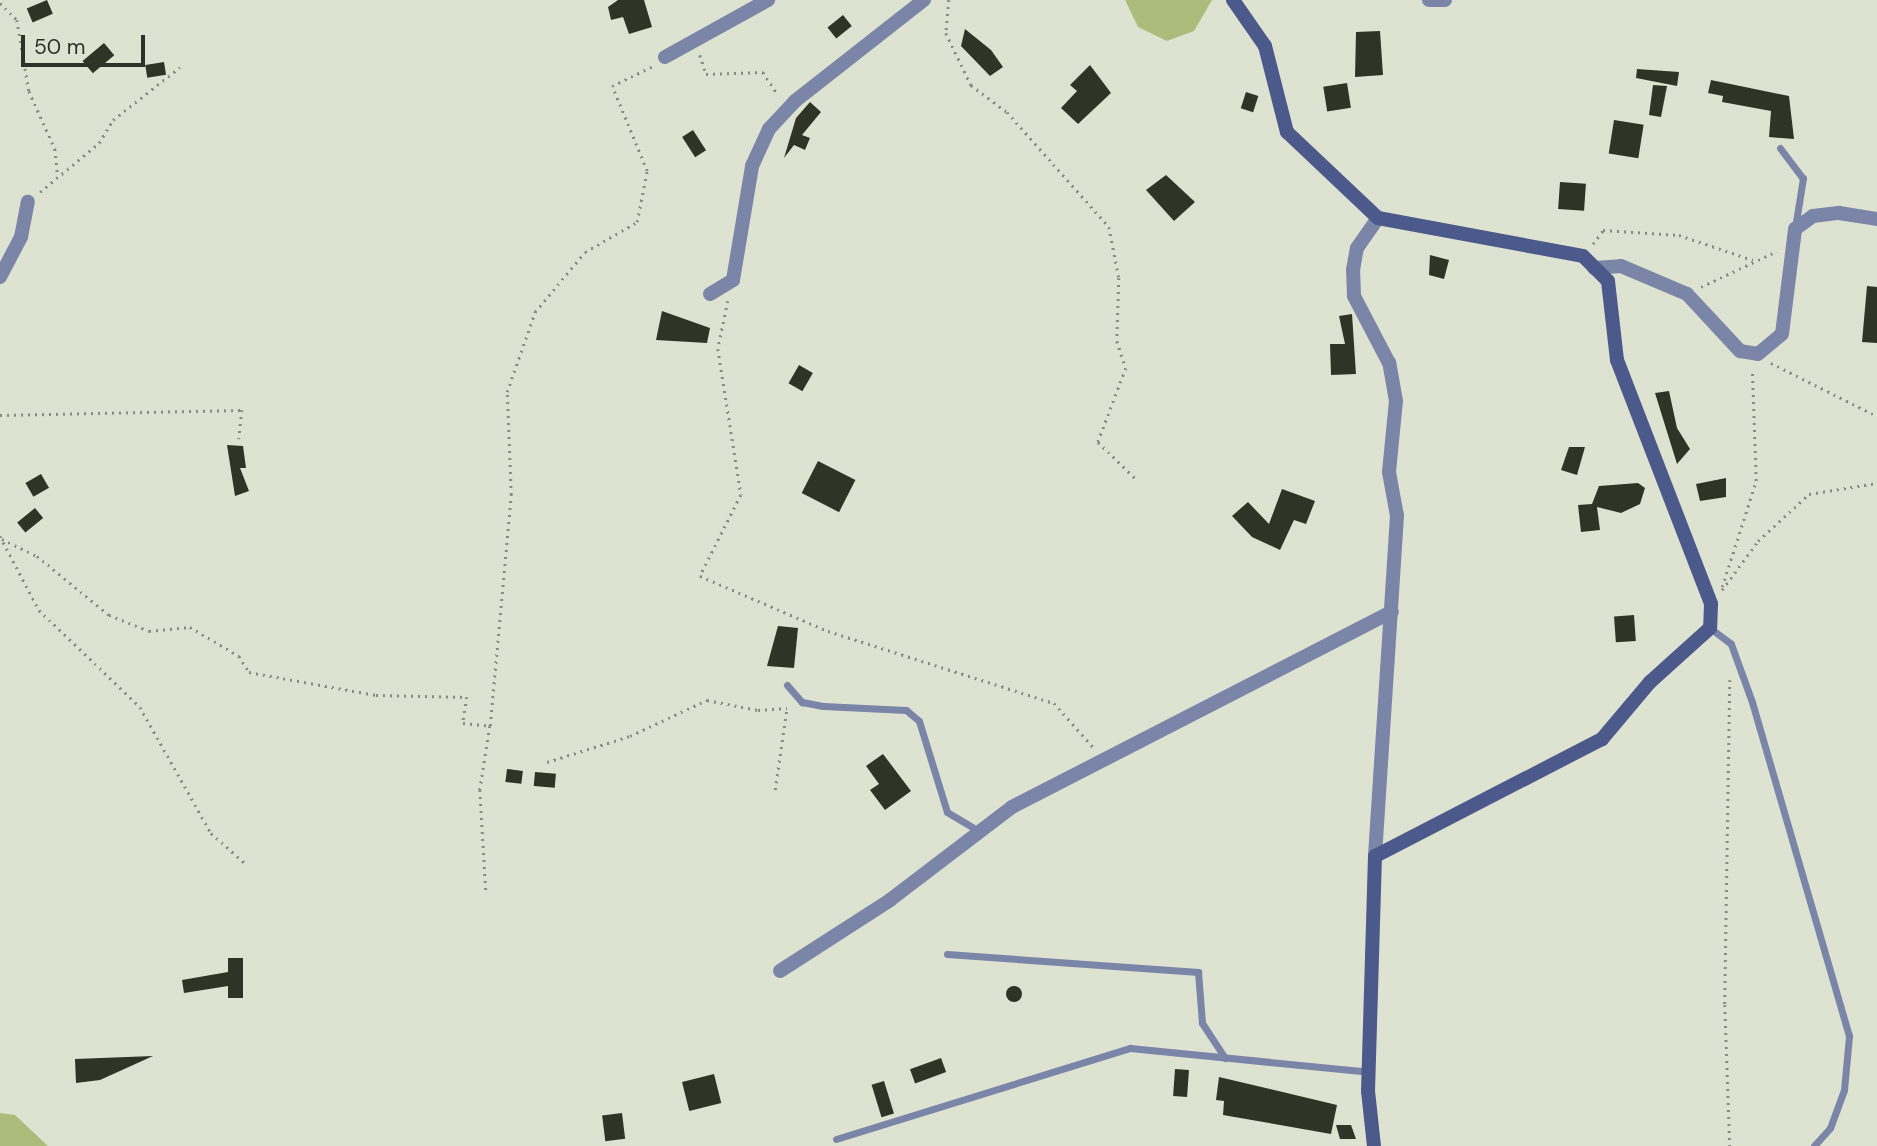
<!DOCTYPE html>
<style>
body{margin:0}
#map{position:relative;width:1877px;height:1146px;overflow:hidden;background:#dee3d1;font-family:"DM Sans",sans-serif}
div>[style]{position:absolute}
.green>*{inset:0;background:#acbd7b}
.building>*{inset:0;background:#303426;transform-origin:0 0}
.round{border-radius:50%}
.path>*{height:2.5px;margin-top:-1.25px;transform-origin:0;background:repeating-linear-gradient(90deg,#888c80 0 2px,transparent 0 7px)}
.lane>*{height:7px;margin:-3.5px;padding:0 3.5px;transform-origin:3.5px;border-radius:3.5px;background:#7a85a8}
.street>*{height:14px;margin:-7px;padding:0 7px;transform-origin:7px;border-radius:7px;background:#7a85a8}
.secondary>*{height:14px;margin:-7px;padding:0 7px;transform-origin:7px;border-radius:7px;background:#4b598b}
span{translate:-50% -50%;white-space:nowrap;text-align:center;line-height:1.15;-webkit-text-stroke:7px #dee3d1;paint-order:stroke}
.scale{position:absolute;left:21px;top:35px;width:124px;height:32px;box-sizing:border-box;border:4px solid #2e302a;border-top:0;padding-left:9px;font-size:21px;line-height:24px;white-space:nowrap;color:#2e302a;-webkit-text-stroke:5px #dee3d1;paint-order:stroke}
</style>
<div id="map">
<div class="green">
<i style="clip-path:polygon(1125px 0,1212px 0,1194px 31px,1167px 41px,1138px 27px)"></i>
<i style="clip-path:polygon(0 1113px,15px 1115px,48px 1146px,0 1146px)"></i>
</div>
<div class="building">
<i style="left:47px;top:0;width:15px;height:22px;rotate:67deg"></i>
<i style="clip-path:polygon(618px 0,644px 0,652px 27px,629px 34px,623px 17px,611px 20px,608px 7px)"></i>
<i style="left:843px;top:15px;width:14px;height:20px;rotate:51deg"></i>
<i style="clip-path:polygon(965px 29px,991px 50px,1003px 67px,990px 76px,961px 46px)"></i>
<i style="clip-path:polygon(1380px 31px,1383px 75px,1355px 77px,1356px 32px)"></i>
<i style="left:104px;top:43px;width:16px;height:28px;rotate:50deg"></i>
<i style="left:164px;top:62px;width:13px;height:19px;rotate:81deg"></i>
<i style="clip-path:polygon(1090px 65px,1111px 93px,1078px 124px,1061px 108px,1077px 91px,1070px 85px)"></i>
<i style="clip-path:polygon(1637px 69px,1679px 72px,1677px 86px,1636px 78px)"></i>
<i style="clip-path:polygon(1711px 80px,1789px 96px,1794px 139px,1769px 137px,1771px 111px,1722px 102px,1723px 96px,1708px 93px)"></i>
<i style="left:1347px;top:83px;width:25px;height:24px;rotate:81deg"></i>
<i style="clip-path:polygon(1653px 85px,1667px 86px,1661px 117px,1649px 115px)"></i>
<i style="left:1246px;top:92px;width:13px;height:17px;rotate:18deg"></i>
<i style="clip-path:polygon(810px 102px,821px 112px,802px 135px,810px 138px,805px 150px,794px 145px,784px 158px,796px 118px)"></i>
<i style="left:1614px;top:120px;width:30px;height:34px;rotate:9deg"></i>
<i style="left:693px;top:130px;width:24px;height:13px;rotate:57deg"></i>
<i style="clip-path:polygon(1166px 175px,1195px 202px,1174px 221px,1146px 190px)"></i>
<i style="left:1560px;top:182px;width:26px;height:27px;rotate:4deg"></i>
<i style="clip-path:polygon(1430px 255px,1449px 260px,1444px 279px,1429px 275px)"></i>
<i style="clip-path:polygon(1867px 286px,1877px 287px,1877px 343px,1862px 342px)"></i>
<i style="clip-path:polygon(662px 311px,710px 328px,707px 343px,656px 340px)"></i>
<i style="clip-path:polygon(1352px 314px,1356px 374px,1331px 375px,1330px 344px,1345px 344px,1339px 316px)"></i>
<i style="left:799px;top:365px;width:16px;height:21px;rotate:30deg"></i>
<i style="clip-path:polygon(1669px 391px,1677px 428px,1690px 449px,1677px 464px,1655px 393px)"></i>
<i style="clip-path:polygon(227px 445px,243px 446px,246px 468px,240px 468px,249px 491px,235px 496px)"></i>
<i style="clip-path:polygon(1569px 447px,1585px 447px,1577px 475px,1561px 470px)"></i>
<i style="left:818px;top:461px;width:42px;height:36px;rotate:27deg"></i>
<i style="left:41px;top:474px;width:16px;height:18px;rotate:60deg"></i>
<i style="clip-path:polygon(1726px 478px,1726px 497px,1700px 501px,1696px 484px)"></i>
<i style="clip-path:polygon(1638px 483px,1645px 488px,1640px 504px,1621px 513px,1597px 507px,1600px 530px,1581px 532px,1578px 505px,1592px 504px,1599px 486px)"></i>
<i style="clip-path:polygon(1282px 489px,1315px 501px,1306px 524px,1294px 520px,1280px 550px,1252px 537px,1232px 516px,1248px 502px,1269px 524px)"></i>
<i style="left:35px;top:508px;width:13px;height:23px;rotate:51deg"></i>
<i style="left:1634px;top:615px;width:26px;height:20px;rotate:86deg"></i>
<i style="clip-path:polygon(778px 626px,798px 628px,794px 668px,767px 666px)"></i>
<i style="clip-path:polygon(883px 754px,911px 791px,885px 810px,870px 790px,879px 784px,866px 766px)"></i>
<i style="left:507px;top:769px;width:16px;height:13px;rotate:7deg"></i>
<i style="left:535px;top:772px;width:21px;height:14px;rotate:5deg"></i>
<i style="clip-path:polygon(228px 958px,243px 958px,243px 998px,228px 998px,228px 986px,184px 993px,182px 980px,228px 972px)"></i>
<i class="round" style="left:1006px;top:986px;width:16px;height:16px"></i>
<i style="clip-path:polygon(153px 1056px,100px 1080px,76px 1083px,75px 1059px)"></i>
<i style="left:941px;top:1058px;width:15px;height:33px;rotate:70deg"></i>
<i style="left:1175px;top:1069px;width:14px;height:27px;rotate:4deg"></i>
<i style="left:714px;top:1074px;width:30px;height:33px;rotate:76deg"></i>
<i style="clip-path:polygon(1219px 1077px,1337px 1105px,1331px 1134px,1223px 1115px,1224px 1101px,1216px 1100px)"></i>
<i style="left:884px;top:1081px;width:34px;height:13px;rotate:73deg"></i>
<i style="left:622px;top:1113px;width:26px;height:20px;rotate:83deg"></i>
<i style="clip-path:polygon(1336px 1125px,1351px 1125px,1356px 1139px,1340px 1139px)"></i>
</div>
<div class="path">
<i style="left:949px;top:0;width:33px;rotate:95deg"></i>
<i style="left:946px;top:33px;width:58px;rotate:64.3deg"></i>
<i style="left:971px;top:85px;width:45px;rotate:36.9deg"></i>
<i style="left:1007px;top:112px;width:154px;rotate:48.4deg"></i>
<i style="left:1109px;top:227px;width:52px;rotate:78.9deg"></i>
<i style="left:1119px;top:278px;width:63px;rotate:91.8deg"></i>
<i style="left:1117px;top:341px;width:28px;rotate:72deg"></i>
<i style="left:1126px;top:368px;width:79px;rotate:110.7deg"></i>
<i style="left:1098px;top:442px;width:53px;rotate:44.2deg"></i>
<i style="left:0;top:3px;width:24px;rotate:45deg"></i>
<i style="left:17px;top:20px;width:72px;rotate:80.4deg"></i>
<i style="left:29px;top:91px;width:64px;rotate:65.9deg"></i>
<i style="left:55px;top:149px;width:27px;rotate:84deg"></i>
<i style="left:700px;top:55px;width:20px;rotate:72deg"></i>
<i style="left:706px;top:74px;width:57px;rotate:-2deg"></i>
<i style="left:763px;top:72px;width:27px;rotate:57deg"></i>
<i style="left:40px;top:192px;width:77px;rotate:-39.7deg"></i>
<i style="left:99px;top:143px;width:27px;rotate:-59deg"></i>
<i style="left:113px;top:120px;width:85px;rotate:-38.3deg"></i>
<i style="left:1593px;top:244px;width:17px;rotate:-54deg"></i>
<i style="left:1603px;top:230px;width:76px;rotate:3.8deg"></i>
<i style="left:1679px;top:235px;width:78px;rotate:18.7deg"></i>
<i style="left:1701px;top:287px;width:84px;rotate:-25.3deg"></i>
<i style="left:728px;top:301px;width:49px;rotate:101.8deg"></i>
<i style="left:718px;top:349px;width:148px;rotate:81deg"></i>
<i style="left:741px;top:495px;width:91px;rotate:116.8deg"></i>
<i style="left:700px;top:576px;width:139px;rotate:23.3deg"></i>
<i style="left:828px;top:631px;width:237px;rotate:17.7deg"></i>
<i style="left:1054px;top:703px;width:62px;rotate:48.3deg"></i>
<i style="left:1771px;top:363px;width:119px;rotate:26.6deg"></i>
<i style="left:0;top:415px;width:242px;rotate:-1.2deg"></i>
<i style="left:242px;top:410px;width:29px;rotate:96deg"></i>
<i style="left:0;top:536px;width:84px;rotate:62.2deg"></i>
<i style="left:39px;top:610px;width:140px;rotate:43.8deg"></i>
<i style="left:140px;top:707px;width:145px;rotate:60.6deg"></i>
<i style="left:211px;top:833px;width:48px;rotate:41.6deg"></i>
<i style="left:2px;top:539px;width:39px;rotate:26deg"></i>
<i style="left:37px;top:556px;width:93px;rotate:39.3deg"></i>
<i style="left:109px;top:615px;width:43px;rotate:21.8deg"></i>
<i style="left:149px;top:631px;width:41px;rotate:-5.6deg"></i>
<i style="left:190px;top:627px;width:57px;rotate:30.6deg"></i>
<i style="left:239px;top:656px;width:19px;rotate:58deg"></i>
<i style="left:249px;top:672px;width:129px;rotate:10.3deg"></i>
<i style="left:376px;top:695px;width:91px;rotate:1.3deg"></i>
<i style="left:467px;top:697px;width:26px;rotate:99deg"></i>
<i style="left:463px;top:723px;width:27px;rotate:6deg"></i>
<i style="left:490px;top:726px;width:65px;rotate:98.9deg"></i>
<i style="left:480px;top:790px;width:100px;rotate:86.6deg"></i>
<i style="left:1722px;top:587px;width:111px;rotate:-72.2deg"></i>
<i style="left:1756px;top:481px;width:112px;rotate:-92deg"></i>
<i style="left:1722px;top:590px;width:61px;rotate:-53.7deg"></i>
<i style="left:1758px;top:541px;width:69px;rotate:-42.7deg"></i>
<i style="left:1809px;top:494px;width:69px;rotate:-9.2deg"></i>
<i style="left:1730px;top:680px;width:325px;rotate:90.9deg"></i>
<i style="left:1725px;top:1005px;width:141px;rotate:88deg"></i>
<i style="left:490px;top:726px;width:232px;rotate:-84.8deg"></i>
<i style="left:511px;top:495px;width:103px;rotate:-92.2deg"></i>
<i style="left:507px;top:392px;width:85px;rotate:-70.7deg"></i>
<i style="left:535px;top:312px;width:78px;rotate:-50.2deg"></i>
<i style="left:585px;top:252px;width:60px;rotate:-30deg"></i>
<i style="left:637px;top:222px;width:52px;rotate:-78.9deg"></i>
<i style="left:647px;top:171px;width:92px;rotate:-112.4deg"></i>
<i style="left:612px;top:86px;width:46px;rotate:-26deg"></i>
<i style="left:547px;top:762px;width:87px;rotate:-17.4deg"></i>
<i style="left:630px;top:736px;width:85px;rotate:-25.1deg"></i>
<i style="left:707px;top:700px;width:52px;rotate:11.1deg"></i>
<i style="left:758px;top:710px;width:29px;rotate:-4deg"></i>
<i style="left:775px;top:790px;width:84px;rotate:-81.8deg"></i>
</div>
<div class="lane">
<i style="left:1780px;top:148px;width:38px;rotate:53deg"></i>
<i style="left:1803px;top:178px;width:51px;rotate:99.1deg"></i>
<i style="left:1710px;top:628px;width:26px;rotate:37deg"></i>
<i style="left:1731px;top:644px;width:62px;rotate:70.1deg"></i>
<i style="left:1752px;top:702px;width:348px;rotate:73.8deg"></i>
<i style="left:1849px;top:1036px;width:54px;rotate:95.3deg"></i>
<i style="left:1844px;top:1090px;width:40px;rotate:110.2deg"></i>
<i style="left:1830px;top:1128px;width:24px;rotate:132deg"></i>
<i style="left:787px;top:685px;width:23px;rotate:49deg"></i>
<i style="left:802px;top:702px;width:21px;rotate:11deg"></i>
<i style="left:823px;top:706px;width:83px;rotate:2.8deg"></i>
<i style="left:906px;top:710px;width:17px;rotate:40deg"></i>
<i style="left:919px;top:721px;width:95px;rotate:72.9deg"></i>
<i style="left:947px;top:812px;width:37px;rotate:31deg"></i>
<i style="left:947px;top:954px;width:252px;rotate:4.1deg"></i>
<i style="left:1198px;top:972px;width:51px;rotate:85.5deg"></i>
<i style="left:1202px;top:1023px;width:42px;rotate:56.7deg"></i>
<i style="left:836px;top:1139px;width:308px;rotate:-17.2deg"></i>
<i style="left:1130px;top:1048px;width:240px;rotate:5.7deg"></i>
</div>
<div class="street">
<i style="left:1429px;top:0;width:16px"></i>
<i style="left:665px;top:57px;width:118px;rotate:-29deg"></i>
<i style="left:1594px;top:268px;width:27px;rotate:-4deg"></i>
<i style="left:1621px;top:266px;width:72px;rotate:23deg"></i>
<i style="left:1687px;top:294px;width:78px;rotate:47.1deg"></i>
<i style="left:1740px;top:351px;width:18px;rotate:9deg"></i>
<i style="left:1758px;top:354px;width:31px;rotate:-40deg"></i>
<i style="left:1782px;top:334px;width:106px;rotate:-82.9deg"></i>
<i style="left:1795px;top:229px;width:22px;rotate:-36deg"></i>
<i style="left:1813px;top:216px;width:26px;rotate:-7deg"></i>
<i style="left:1839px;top:213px;width:38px;rotate:9deg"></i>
<i style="left:0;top:277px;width:45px;rotate:-62.3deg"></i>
<i style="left:21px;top:237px;width:36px;rotate:-79deg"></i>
<i style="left:710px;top:294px;width:27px;rotate:-31deg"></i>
<i style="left:733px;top:280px;width:116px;rotate:-80.5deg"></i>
<i style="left:752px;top:166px;width:41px;rotate:-65.3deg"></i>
<i style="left:769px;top:129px;width:38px;rotate:-47deg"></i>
<i style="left:795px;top:101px;width:164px;rotate:-38.1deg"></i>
<i style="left:1375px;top:856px;width:341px;rotate:-86.3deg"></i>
<i style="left:1397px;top:516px;width:45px;rotate:-100.3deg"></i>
<i style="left:1389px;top:472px;width:71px;rotate:-84.4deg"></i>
<i style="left:1396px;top:401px;width:39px;rotate:-100deg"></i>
<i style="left:1389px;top:363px;width:76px;rotate:-117.6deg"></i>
<i style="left:1354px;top:296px;width:26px;rotate:-92deg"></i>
<i style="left:1353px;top:270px;width:22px;rotate:-80deg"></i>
<i style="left:1357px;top:248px;width:37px;rotate:-55deg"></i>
<i style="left:780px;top:971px;width:131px;rotate:-32.8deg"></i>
<i style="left:890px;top:900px;width:153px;rotate:-37.3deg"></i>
<i style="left:1012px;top:807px;width:427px;rotate:-27.2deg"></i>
</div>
<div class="secondary">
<i style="left:1233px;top:0;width:56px;rotate:55.2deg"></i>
<i style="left:1265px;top:46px;width:89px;rotate:75.7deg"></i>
<i style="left:1287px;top:132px;width:125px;rotate:43.4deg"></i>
<i style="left:1378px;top:218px;width:208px;rotate:10.5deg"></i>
<i style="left:1583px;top:256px;width:35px;rotate:45deg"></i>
<i style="left:1608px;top:281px;width:80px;rotate:83.5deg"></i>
<i style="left:1617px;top:360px;width:261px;rotate:68.9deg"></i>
<i style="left:1711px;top:604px;width:24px;rotate:92deg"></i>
<i style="left:1710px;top:628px;width:81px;rotate:138deg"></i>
<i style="left:1650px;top:682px;width:75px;rotate:130.1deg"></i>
<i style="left:1602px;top:739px;width:255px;rotate:152.7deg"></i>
<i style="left:1375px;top:856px;width:235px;rotate:91.7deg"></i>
<i style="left:1368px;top:1091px;width:55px;rotate:83.8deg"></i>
</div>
<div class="scale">50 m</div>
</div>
